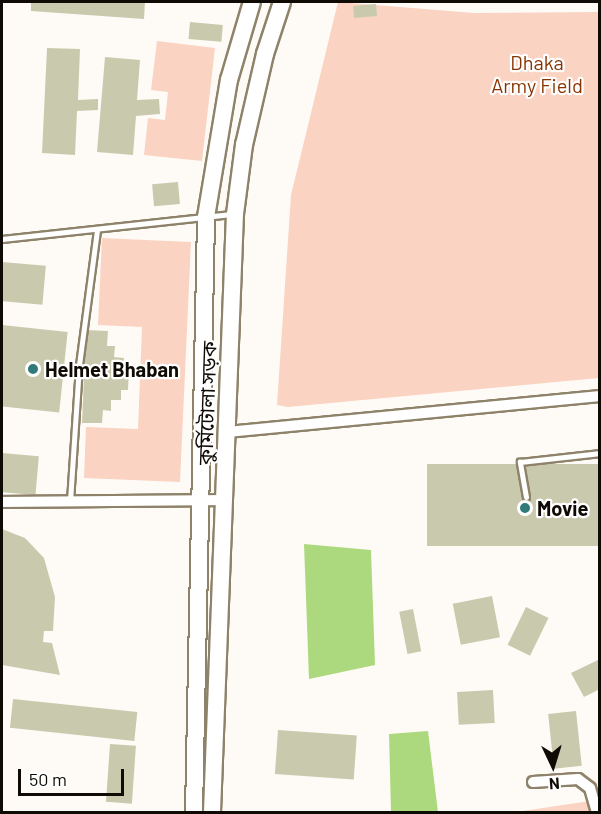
<!DOCTYPE html>
<meta charset="utf-8">
<style>
body{margin:0}
#map{position:relative;width:601px;height:814px;overflow:hidden;background:#fefbf6;font-family:Barlow,"Noto Sans Bengali",sans-serif}
div>[style]{position:absolute}
.green>*{inset:0;background:#fad3c3}
.water>*{inset:0;background:#add97e}
.building>*{inset:0;background:#c9caad;transform-origin:0 0}
.roads{filter:drop-shadow(2px 0 #8e836a) drop-shadow(-2px 0 #8e836a) drop-shadow(0 2px #8e836a) drop-shadow(0 -2px #8e836a)}
.service>*{height:5px;margin:-2.5px;padding:0 2.5px;transform-origin:2.5px;border-radius:2.5px;background:#fff}
.minor>*{height:10px;margin:-5px;padding:0 5px;transform-origin:5px;border-radius:5px;background:#fff}
.secondary>*{height:16px;margin:-8px;padding:0 8px;transform-origin:8px;border-radius:8px;background:#fff}
.dots>*{width:16px;height:16px;translate:-50% -50%;box-sizing:border-box;border:3px solid #fff;border-radius:50%}
span{translate:-50% -50%;white-space:nowrap;text-align:center;line-height:1.15;-webkit-text-stroke:4.5px #fff;paint-order:stroke}
.park-label{font-size:20px;color:#873402}
.poi-label{font-size:20px;color:#0f0b04;font-weight:700}
.left{translate:0 -50%;text-align:left}
.street-label{font-size:20px;color:#0f0b04}
.frame{position:absolute;inset:0;border:3px solid #0f0b04;pointer-events:none}
.north{position:absolute;left:523px;top:736px;width:60px;height:60px;-webkit-text-stroke:4px #fff;paint-order:stroke;rotate:176deg;font-size:16px;font-weight:700;line-height:24px;text-align:center;color:#0f0b04}
.north::after{content:'';display:block;margin:auto;width:21px;height:27px;background:#0f0b04;clip-path:polygon(50% 0,100% 100%,50% 72%,0 100%)}
.scale{position:absolute;left:18px;top:769px;width:106px;height:27px;box-sizing:border-box;border:3px solid #0f0b04;border-top:0;padding-left:8px;font-size:18px;line-height:21px;white-space:nowrap;color:#0f0b04;-webkit-text-stroke:4px #fff;paint-order:stroke}
</style>
<div id="map">
<div class="green">
<i style="clip-path:polygon(338px 2px,474px 13px,599px 12px,599px 378px,288px 407px,277px 405px,291px 195px)"></i>
<i style="clip-path:polygon(157px 41px,215px 48px,202px 161px,144px 155px,148px 118px,165px 120px,168px 92px,151px 90px)"></i>
<i style="clip-path:polygon(102px 238px,191px 242px,180px 482px,84px 478px,86px 427px,138px 429px,142px 327px,98px 325px)"></i>
<i style="clip-path:polygon(590px 801px,592px 812px,516px 812px)"></i>
</div>
<div class="water">
<i style="clip-path:polygon(304px 544px,371px 550px,375px 665px,309px 679px)"></i>
<i style="clip-path:polygon(428px 731px,438px 812px,391px 812px,389px 734px)"></i>
</div>
<div class="building">
<i style="clip-path:polygon(31px 2px,145px 2px,144px 19px,31px 11px)"></i>
<i style="left:376px;top:4px;width:12px;height:23px;rotate:85deg"></i>
<i style="left:190px;top:22px;width:33px;height:17px;rotate:5deg"></i>
<i style="clip-path:polygon(47px 48px,80px 49px,78px 100px,98px 99px,98px 110px,77px 111px,75px 155px,42px 153px)"></i>
<i style="clip-path:polygon(105px 57px,140px 60px,137px 100px,159px 99px,160px 114px,136px 116px,133px 155px,97px 152px)"></i>
<i style="left:178px;top:182px;width:22px;height:26px;rotate:85deg"></i>
<i style="left:2px;top:262px;width:44px;height:39px;rotate:5deg"></i>
<i style="left:2px;top:325px;width:66px;height:81px;rotate:6deg"></i>
<i style="clip-path:polygon(86px 330px,108px 331px,107px 346px,115px 346px,114px 357px,124px 358px,123px 369px,129px 369px,128px 390px,121px 390px,121px 400px,111px 400px,111px 411px,103px 410px,102px 423px,82px 423px)"></i>
<i style="left:2px;top:453px;width:37px;height:39px;rotate:5deg"></i>
<i style="left:600px;top:464px;width:82px;height:173px;rotate:90deg"></i>
<i style="clip-path:polygon(2px 529px,25px 538px,44px 558px,55px 597px,53px 631px,44px 631px,43px 642px,52px 643px,60px 675px,2px 665px)"></i>
<i style="left:492px;top:596px;width:42px;height:40px;rotate:79deg"></i>
<i style="left:526px;top:607px;width:25px;height:42px;rotate:26deg"></i>
<i style="left:413px;top:609px;width:43px;height:14px;rotate:79deg"></i>
<i style="clip-path:polygon(600px 659px,600px 689px,584px 697px,571px 673px)"></i>
<i style="left:493px;top:690px;width:33px;height:36px;rotate:87deg"></i>
<i style="left:13px;top:699px;width:125px;height:29px;rotate:6deg"></i>
<i style="left:576px;top:711px;width:55px;height:28px;rotate:84deg"></i>
<i style="left:278px;top:730px;width:79px;height:44px;rotate:4deg"></i>
<i style="left:110px;top:744px;width:26px;height:58px;rotate:4deg"></i>
</div>
<div class="roads">
<div class="service">
<i style="left:2px;top:239px;width:233px;rotate:-6.2deg"></i>
<i style="left:526px;top:497px;width:36px;rotate:-100deg"></i>
<i style="left:520px;top:462px;width:81px;rotate:-6.4deg"></i>
<i style="left:70px;top:501px;width:136px;rotate:-86.2deg"></i>
<i style="left:79px;top:365px;width:136px;rotate:-82.4deg"></i>
</div>
<div class="minor">
<i style="left:227px;top:432px;width:375px;rotate:-5.5deg"></i>
<i style="left:2px;top:502px;width:222px;rotate:-0.5deg"></i>
<i style="left:533px;top:782px;width:45px;rotate:-3.8deg"></i>
<i style="left:578px;top:779px;width:15px;rotate:37deg"></i>
<i style="left:590px;top:788px;width:25px;rotate:74deg"></i>
</div>
<div class="secondary">
<i style="left:194px;top:812px;width:595px;rotate:-88.84deg"></i>
<i style="left:206px;top:217px;width:139px;rotate:-80.5deg"></i>
<i style="left:229px;top:80px;width:81px;rotate:-73.6deg"></i>
<i style="left:212px;top:812px;width:598px;rotate:-87.8deg"></i>
<i style="left:235px;top:214px;width:70px;rotate:-82.6deg"></i>
<i style="left:244px;top:145px;width:93px;rotate:-77deg"></i>
<i style="left:265px;top:54px;width:55px;rotate:-71.9deg"></i>
</div>
</div>
<div class="dots">
<i style="left:33px;top:369px;background:#307a79"></i>
<i style="left:525px;top:508px;background:#307a79"></i>
</div>
<div class="park-label">
<span style="left:537px;top:74px">Dhaka<br>Army Field</span>
</div>
<div class="poi-label">
<span class="left" style="left:45px;top:369px">Helmet Bhaban</span>
<span class="left" style="left:537px;top:508px">Movie</span>
</div>
<div class="street-label">
<span style="left:207px;top:403px;rotate:-88deg">কুর্মিটোলা সড়ক</span>
</div>
<div class="frame"></div>
<div class="north">N</div>
<div class="scale">50 m</div>
</div>
